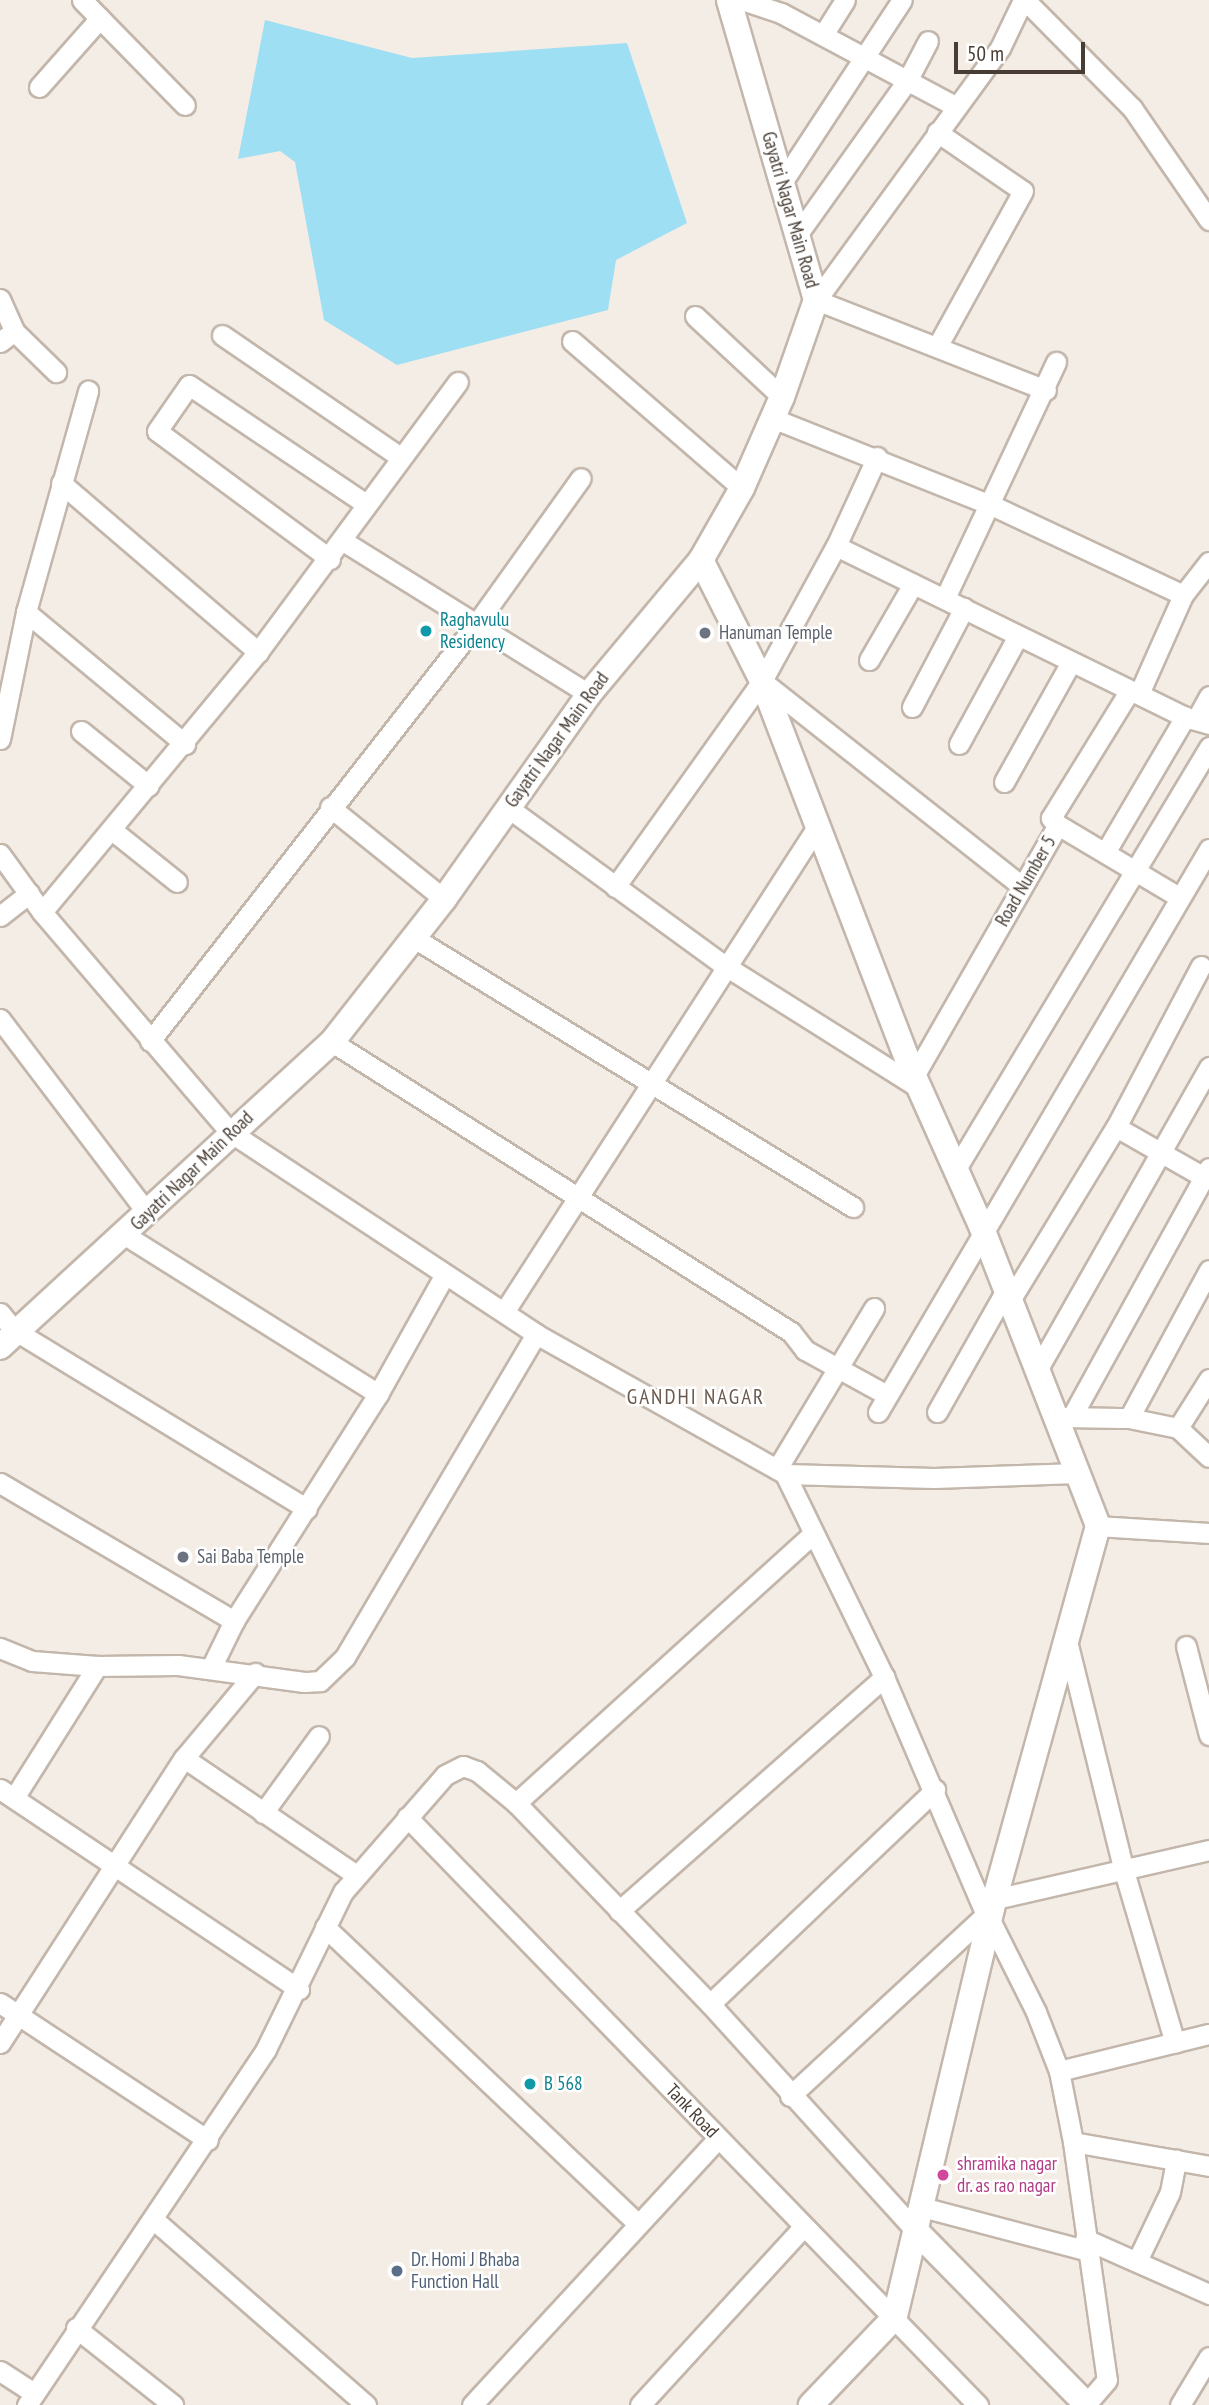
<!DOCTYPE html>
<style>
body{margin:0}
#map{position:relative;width:1209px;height:2405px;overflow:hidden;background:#f4ede6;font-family:"PT Sans Narrow",sans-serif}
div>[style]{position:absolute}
.water>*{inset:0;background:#9fdff3}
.roads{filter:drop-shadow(2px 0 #c3b6ab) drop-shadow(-2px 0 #c3b6ab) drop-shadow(0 2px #c3b6ab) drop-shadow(0 -2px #c3b6ab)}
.minor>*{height:19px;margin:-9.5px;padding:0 9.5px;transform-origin:9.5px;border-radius:9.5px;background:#fff}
.tertiary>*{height:24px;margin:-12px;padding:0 12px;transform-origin:12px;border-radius:12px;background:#fff}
.dots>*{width:19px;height:19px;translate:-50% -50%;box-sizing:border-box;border:4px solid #fff;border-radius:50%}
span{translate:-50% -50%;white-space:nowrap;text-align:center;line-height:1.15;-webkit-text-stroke:5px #fff;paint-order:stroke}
.street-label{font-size:19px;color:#473d35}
.culture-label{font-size:19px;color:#0d838f}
.left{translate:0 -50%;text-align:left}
.worship-label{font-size:19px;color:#5b616d}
.hotel-label{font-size:19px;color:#b23c85}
.service-label{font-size:19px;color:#4e5e75}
.neighbourhood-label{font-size:21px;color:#6a594c;letter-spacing:2px}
.scale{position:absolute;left:954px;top:42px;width:131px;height:32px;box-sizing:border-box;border:4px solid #473d35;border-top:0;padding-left:9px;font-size:21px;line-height:24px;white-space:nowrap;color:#473d35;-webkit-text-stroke:5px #fff;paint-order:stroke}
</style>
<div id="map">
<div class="water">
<i style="clip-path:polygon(265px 20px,412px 58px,627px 43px,687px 223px,616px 260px,608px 310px,397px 365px,324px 320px,295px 162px,280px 151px,238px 159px)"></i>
</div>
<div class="roads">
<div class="minor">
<i style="left:82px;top:0;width:147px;rotate:45.6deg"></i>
<i style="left:742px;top:0;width:41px;rotate:18.4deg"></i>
<i style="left:781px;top:13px;width:197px;rotate:28.1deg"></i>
<i style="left:1023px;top:0;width:53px;rotate:115.6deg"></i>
<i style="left:1000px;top:48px;width:312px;rotate:126.1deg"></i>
<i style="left:816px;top:300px;width:247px;rotate:21.4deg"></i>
<i style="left:1025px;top:0;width:152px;rotate:45.3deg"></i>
<i style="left:1132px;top:108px;width:136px;rotate:55.5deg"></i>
<i style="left:823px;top:35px;width:41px;rotate:-57.8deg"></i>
<i style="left:39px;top:87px;width:92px;rotate:-48.5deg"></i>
<i style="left:937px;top:132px;width:104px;rotate:34.5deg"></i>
<i style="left:1023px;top:191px;width:176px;rotate:118.9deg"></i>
<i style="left:781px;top:184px;width:220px;rotate:-56.7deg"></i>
<i style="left:797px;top:235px;width:189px;rotate:-54.5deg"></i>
<i style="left:907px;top:81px;width:45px;rotate:-62.3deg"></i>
<i style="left:0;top:299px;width:35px;rotate:66deg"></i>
<i style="left:14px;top:331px;width:59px;rotate:44.3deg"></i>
<i style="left:695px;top:316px;width:119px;rotate:43deg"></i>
<i style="left:222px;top:335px;width:216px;rotate:34.4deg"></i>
<i style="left:572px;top:341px;width:225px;rotate:40.9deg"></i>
<i style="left:0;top:342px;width:18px;rotate:-38deg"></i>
<i style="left:772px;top:418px;width:236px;rotate:21.7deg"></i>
<i style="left:991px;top:505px;width:212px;rotate:25.1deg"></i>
<i style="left:1183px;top:595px;width:108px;rotate:114deg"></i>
<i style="left:61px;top:483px;width:260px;rotate:40.6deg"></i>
<i style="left:343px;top:541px;width:290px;rotate:31.9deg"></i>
<i style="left:836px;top:546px;width:389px;rotate:26.1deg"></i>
<i style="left:1185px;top:717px;width:25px;rotate:16deg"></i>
<i style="left:330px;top:559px;width:215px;rotate:-143.5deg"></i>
<i style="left:157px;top:431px;width:56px;rotate:-55.2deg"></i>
<i style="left:189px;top:385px;width:213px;rotate:33.9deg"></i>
<i style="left:1183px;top:595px;width:42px;rotate:-51.8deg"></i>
<i style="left:945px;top:598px;width:261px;rotate:-64.8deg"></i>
<i style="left:26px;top:612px;width:207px;rotate:39.7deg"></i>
<i style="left:869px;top:660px;width:88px;rotate:-59.9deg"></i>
<i style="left:762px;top:681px;width:331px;rotate:38.3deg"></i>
<i style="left:912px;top:707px;width:112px;rotate:-62.3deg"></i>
<i style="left:1197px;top:718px;width:25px;rotate:-61deg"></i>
<i style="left:81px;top:731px;width:87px;rotate:39deg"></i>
<i style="left:0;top:739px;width:130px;rotate:-78.4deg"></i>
<i style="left:26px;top:612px;width:230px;rotate:-74.3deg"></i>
<i style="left:959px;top:744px;width:123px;rotate:-61.4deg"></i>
<i style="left:1004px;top:782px;width:137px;rotate:-60.8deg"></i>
<i style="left:330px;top:807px;width:146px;rotate:38.9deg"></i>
<i style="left:507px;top:807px;width:268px;rotate:36.1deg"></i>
<i style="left:724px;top:965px;width:231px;rotate:32.2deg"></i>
<i style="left:1058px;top:825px;width:141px;rotate:30.8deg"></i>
<i style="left:112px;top:830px;width:83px;rotate:38.7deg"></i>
<i style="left:1106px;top:851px;width:156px;rotate:-59.5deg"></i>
<i style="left:0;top:854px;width:72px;rotate:54.1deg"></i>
<i style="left:42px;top:912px;width:289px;rotate:49.5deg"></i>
<i style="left:230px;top:1132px;width:367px;rotate:33.4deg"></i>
<i style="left:536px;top:1334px;width:375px;rotate:120.6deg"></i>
<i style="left:345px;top:1657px;width:35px;rotate:136deg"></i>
<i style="left:320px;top:1681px;width:16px;rotate:176deg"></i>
<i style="left:304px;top:1682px;width:127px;rotate:-172.3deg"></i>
<i style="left:178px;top:1665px;width:81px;rotate:179.3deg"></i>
<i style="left:97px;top:1666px;width:65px;rotate:-175.6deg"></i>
<i style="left:32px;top:1661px;width:35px;rotate:-158deg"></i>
<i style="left:615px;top:887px;width:253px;rotate:-54.5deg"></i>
<i style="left:762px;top:681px;width:154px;rotate:-61.3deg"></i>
<i style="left:836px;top:546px;width:98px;rotate:-65.3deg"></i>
<i style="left:42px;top:912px;width:338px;rotate:-50.3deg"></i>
<i style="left:258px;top:652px;width:336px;rotate:-53.5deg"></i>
<i style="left:0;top:916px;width:37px;rotate:-38deg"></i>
<i style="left:414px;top:938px;width:515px;rotate:31.5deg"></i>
<i style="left:0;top:1019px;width:243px;rotate:52.8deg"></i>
<i style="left:150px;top:1041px;width:531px;rotate:-51.96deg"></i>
<i style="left:477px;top:623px;width:178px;rotate:-54.4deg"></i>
<i style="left:332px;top:1042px;width:543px;rotate:32.29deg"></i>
<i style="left:791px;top:1332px;width:23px;rotate:52deg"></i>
<i style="left:805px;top:1350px;width:94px;rotate:28.8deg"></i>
<i style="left:914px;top:1076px;width:289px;rotate:-60.2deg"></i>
<i style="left:1058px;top:825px;width:10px;rotate:-135deg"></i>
<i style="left:1051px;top:818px;width:150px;rotate:-58.3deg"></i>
<i style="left:1116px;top:1127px;width:101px;rotate:29.6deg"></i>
<i style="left:957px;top:1167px;width:490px;rotate:-59deg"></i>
<i style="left:125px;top:1235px;width:299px;rotate:32.1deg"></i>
<i style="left:1009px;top:1302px;width:205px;rotate:-58.6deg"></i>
<i style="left:1116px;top:1127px;width:182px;rotate:-62.2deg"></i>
<i style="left:504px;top:1312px;width:577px;rotate:-57.16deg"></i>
<i style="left:0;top:1313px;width:22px;rotate:51deg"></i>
<i style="left:14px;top:1330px;width:343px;rotate:31.4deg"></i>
<i style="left:536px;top:1334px;width:286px;rotate:29.3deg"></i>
<i style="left:785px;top:1474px;width:226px;rotate:64deg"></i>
<i style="left:884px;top:1677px;width:259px;rotate:66.8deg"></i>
<i style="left:1036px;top:1372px;width:351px;rotate:-60.4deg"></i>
<i style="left:878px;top:1412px;width:653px;rotate:-59.55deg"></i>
<i style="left:937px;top:1412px;width:138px;rotate:-60.5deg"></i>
<i style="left:1072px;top:1416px;width:283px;rotate:-61.1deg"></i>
<i style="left:1062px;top:1417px;width:67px;rotate:0.9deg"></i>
<i style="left:1129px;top:1418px;width:50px;rotate:11.5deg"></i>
<i style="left:1178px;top:1428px;width:42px;rotate:43.1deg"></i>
<i style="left:1129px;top:1418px;width:168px;rotate:-61.6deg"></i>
<i style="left:1178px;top:1428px;width:58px;rotate:-57.7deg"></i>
<i style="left:777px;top:1469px;width:188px;rotate:-58.9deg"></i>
<i style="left:785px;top:1474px;width:149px;rotate:1.5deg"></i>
<i style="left:934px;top:1478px;width:143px;rotate:-2deg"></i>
<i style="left:0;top:1483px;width:272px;rotate:30.5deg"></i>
<i style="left:1098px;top:1526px;width:111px;rotate:3.6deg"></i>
<i style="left:1068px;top:1645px;width:233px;rotate:76.1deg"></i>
<i style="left:1124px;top:1871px;width:179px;rotate:73.5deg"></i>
<i style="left:1186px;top:1646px;width:92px;rotate:75.5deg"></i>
<i style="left:211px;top:1668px;width:52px;rotate:-63.9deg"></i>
<i style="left:234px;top:1621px;width:269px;rotate:-57.6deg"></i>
<i style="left:378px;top:1394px;width:137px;rotate:-60.8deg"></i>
<i style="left:184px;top:1758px;width:208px;rotate:34.2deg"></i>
<i style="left:0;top:1789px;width:360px;rotate:33.8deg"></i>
<i style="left:14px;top:1798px;width:156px;rotate:-57.8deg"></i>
<i style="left:516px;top:1803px;width:401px;rotate:-42.2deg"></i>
<i style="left:263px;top:1813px;width:95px;rotate:-54deg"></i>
<i style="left:407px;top:1817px;width:820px;rotate:45.84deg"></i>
<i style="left:995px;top:1899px;width:220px;rotate:-12.9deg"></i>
<i style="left:619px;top:1911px;width:354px;rotate:-41.4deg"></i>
<i style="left:990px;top:1920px;width:103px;rotate:63.4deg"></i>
<i style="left:1036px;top:2012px;width:63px;rotate:68.7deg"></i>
<i style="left:1059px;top:2071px;width:72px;rotate:78.8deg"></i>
<i style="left:1073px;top:2142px;width:240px;rotate:81.9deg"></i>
<i style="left:1107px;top:2380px;width:32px;rotate:131deg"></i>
<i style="left:325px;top:1927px;width:431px;rotate:43.5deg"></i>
<i style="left:0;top:2003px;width:249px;rotate:33.4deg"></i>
<i style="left:710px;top:2004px;width:311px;rotate:-43.6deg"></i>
<i style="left:0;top:2043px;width:339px;rotate:-57.2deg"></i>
<i style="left:184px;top:1758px;width:111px;rotate:-50.1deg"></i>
<i style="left:1059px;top:2071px;width:154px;rotate:-13.9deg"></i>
<i style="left:790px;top:2096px;width:275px;rotate:-42.8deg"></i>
<i style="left:1073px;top:2142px;width:138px;rotate:10deg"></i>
<i style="left:922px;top:2207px;width:169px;rotate:14.8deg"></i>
<i style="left:153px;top:2219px;width:283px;rotate:41.1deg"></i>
<i style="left:1085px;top:2239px;width:136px;rotate:23.9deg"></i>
<i style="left:1137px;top:2261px;width:76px;rotate:-64.4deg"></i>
<i style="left:1170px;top:2192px;width:33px;rotate:-79deg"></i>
<i style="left:76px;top:2328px;width:124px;rotate:38.4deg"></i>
<i style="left:0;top:2371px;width:40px;rotate:32.9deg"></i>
<i style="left:27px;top:2405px;width:429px;rotate:-56.1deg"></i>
<i style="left:266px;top:2049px;width:175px;rotate:-63.9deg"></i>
<i style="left:343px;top:1892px;width:155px;rotate:-48.9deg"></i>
<i style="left:445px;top:1775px;width:20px;rotate:-27deg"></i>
<i style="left:463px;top:1766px;width:15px;rotate:20deg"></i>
<i style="left:477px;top:1771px;width:50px;rotate:39.4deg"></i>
<i style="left:516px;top:1803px;width:279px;rotate:46deg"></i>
<i style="left:710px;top:2004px;width:309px;rotate:47.8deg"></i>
<i style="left:472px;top:2405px;width:363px;rotate:-47.3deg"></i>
<i style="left:640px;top:2405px;width:241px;rotate:-47.5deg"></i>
<i style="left:1180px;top:2405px;width:56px;rotate:-58.9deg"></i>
</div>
<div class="tertiary">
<i style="left:701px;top:560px;width:136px;rotate:63.2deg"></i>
<i style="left:762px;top:681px;width:423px;rotate:69deg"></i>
<i style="left:914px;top:1076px;width:167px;rotate:65.9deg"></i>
<i style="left:982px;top:1228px;width:320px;rotate:68.7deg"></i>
<i style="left:1098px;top:1526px;width:397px;rotate:105.5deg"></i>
<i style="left:992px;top:1909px;width:419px;rotate:103.4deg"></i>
<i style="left:895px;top:2317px;width:122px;rotate:133.7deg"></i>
<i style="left:0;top:1347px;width:451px;rotate:-42.6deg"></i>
<i style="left:332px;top:1042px;width:182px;rotate:-51.9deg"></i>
<i style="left:444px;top:899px;width:251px;rotate:-54.7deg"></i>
<i style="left:589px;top:694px;width:175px;rotate:-50.1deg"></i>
<i style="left:701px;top:560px;width:83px;rotate:-60.3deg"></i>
<i style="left:742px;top:488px;width:99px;rotate:-66.3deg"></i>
<i style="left:782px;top:397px;width:103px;rotate:-70.7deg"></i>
<i style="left:816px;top:300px;width:312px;rotate:-106.2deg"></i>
<i style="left:918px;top:2233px;width:241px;rotate:45.5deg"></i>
</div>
</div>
<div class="dots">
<i style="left:426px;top:631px;background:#0f9aa8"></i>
<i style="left:705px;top:633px;background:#6b7280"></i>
<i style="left:183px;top:1557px;background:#6b7280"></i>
<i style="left:530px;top:2084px;background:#0f9aa8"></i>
<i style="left:943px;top:2175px;background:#d1479c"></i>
<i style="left:397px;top:2271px;background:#5c6f8a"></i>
</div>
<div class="street-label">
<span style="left:790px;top:210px;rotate:74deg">Gayatri Nagar Main Road</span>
<span style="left:557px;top:740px;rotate:-54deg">Gayatri Nagar Main Road</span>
<span style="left:1026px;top:881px;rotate:-60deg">Road Number 5</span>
<span style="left:192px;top:1171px;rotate:-44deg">Gayatri Nagar Main Road</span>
<span style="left:692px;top:2111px;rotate:46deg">Tank Road</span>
</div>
<div class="culture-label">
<span class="left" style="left:440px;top:631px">Raghavulu<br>Residency</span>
<span class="left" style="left:544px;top:2084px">B 568</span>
</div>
<div class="worship-label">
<span class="left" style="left:719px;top:633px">Hanuman Temple</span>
<span class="left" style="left:197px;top:1557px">Sai Baba Temple</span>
</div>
<div class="hotel-label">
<span class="left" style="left:957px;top:2175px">shramika nagar<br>dr. as rao nagar</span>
</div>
<div class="service-label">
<span class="left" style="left:411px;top:2271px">Dr. Homi J Bhaba<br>Function Hall</span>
</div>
<div class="neighbourhood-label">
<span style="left:696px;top:1397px">GANDHI NAGAR</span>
</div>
<div class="scale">50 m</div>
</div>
